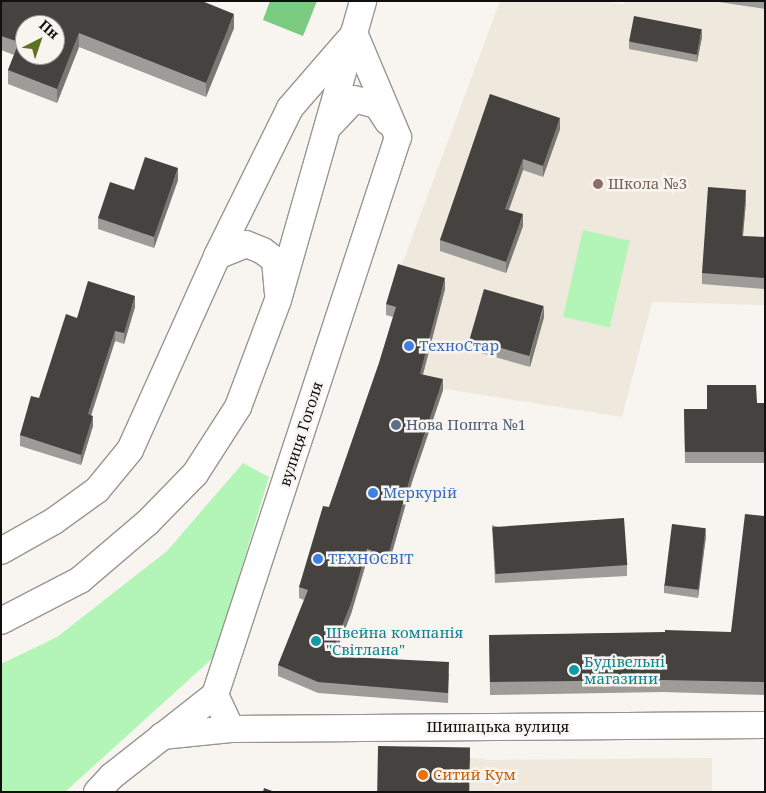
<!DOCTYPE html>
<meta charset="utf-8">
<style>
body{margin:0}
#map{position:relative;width:766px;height:793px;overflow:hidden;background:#f8f5f1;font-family:"Noto Serif",serif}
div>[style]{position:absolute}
.built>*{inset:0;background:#eee8dd}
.green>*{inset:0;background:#b3f5b7;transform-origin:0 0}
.forest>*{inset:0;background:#7aca80}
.roads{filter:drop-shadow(1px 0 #989692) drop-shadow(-1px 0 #989692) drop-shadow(0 1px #989692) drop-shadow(0 -1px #989692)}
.minor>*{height:26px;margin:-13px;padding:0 13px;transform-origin:13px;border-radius:13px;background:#fff}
.wall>*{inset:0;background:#9e9c98}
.shaded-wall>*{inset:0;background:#7b7874}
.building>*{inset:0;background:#45423f;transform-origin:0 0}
.dots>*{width:14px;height:14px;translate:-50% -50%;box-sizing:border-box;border:2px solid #f8f5f1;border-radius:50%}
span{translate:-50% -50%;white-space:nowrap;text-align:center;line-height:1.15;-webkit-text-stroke:5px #f8f5f1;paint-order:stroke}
.education-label{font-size:15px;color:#785e54}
.left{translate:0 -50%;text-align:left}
.shop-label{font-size:15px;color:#366cbe}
.service-label{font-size:15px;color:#4e5e75}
.street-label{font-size:15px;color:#11100f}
.culture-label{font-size:15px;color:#0d838f}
.food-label{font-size:15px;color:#c56008}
.frame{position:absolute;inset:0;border:2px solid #11100f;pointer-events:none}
.north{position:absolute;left:15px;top:15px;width:50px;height:50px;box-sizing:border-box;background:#f8f5f1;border:1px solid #9c9997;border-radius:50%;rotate:41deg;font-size:14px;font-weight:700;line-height:20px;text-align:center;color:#11100f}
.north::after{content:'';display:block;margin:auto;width:18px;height:22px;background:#5e7221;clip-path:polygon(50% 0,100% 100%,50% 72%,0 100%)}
</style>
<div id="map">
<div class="built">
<i style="clip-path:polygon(500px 1px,601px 1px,624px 4px,625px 1px,765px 1px,765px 305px,652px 302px,622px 417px,420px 385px,398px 275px)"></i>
<i style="clip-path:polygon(470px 758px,490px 760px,712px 758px,712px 792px,467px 792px)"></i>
</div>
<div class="green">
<i style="left:583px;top:230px;width:48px;height:89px;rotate:13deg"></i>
<i style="clip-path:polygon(243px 463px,269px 477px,215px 656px,65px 792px,1px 792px,1px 664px,57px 637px,167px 551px)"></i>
</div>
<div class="forest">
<i style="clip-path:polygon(270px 1px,317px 1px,303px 36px,263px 20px)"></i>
</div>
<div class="roads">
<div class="minor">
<i style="left:331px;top:124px;width:34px;rotate:-47deg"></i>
<i style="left:354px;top:99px;width:24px;rotate:15deg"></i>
<i style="left:377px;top:105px;width:20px;rotate:57deg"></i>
<i style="left:217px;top:256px;width:31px;rotate:-22deg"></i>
<i style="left:246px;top:244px;width:18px;rotate:22deg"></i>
<i style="left:263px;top:251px;width:15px;rotate:37deg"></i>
<i style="left:275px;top:260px;width:32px;rotate:85deg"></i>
<i style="left:1px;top:551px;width:61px;rotate:-29.5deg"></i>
<i style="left:54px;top:521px;width:53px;rotate:-35.8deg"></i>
<i style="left:97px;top:490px;width:52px;rotate:-50.5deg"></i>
<i style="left:130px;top:450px;width:213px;rotate:-65.8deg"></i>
<i style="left:217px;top:256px;width:165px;rotate:-63.7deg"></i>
<i style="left:290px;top:108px;width:90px;rotate:-49.1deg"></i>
<i style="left:1px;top:621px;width:89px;rotate:-27.4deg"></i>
<i style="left:80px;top:580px;width:88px;rotate:-40.4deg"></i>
<i style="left:147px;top:523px;width:69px;rotate:-45.6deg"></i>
<i style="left:195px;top:474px;width:80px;rotate:-57.3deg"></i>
<i style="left:238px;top:407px;width:114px;rotate:-69.5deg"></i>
<i style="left:278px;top:300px;width:311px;rotate:-74.1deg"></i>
<i style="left:231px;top:729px;width:38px;rotate:-115deg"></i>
<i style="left:215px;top:695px;width:587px;rotate:-71.84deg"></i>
<i style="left:398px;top:137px;width:113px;rotate:-112.9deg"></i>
<i style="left:162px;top:736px;width:69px;rotate:-5.8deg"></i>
<i style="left:231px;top:729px;width:534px;rotate:-0.43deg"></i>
<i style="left:97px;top:792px;width:22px;rotate:-47deg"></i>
<i style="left:112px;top:776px;width:131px;rotate:-38.2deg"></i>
</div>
</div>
<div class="wall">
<i style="clip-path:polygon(1px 1px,234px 28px,206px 97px,79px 47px,57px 103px,8px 84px,8px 70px,14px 55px,1px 50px)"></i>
<i style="clip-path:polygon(712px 1px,765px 1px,765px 9px)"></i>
<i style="clip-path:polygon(702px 37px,697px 62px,629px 49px,629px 42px)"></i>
<i style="clip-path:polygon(490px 94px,560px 129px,543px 177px,523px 170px,509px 210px,523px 226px,506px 273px,440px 251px,440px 240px)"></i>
<i style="clip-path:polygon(178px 180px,154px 248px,98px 229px,98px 218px,134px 190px)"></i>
<i style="clip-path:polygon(746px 201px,743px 236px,765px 237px,765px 289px,702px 284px,702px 273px)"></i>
<i style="clip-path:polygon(445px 289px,423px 375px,443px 390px,412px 482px,388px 567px,367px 560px,351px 614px,334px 656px,449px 673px,448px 703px,318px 693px,278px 676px,278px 665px,304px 600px,299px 598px,299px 587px,329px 507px,379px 363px,393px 317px,386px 315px,386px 304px)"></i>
<i style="clip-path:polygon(135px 307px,124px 344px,115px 341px,91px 415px,93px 426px,81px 465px,20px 446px,20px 435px,39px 398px,77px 318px)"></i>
<i style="clip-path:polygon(544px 317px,530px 367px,470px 350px,470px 339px)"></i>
<i style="clip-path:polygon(757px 403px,765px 403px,765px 463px,685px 463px,684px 409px,707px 409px)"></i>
<i style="clip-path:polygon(765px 516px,765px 695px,663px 692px,490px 695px,489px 635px,731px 632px)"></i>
<i style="clip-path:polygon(492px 525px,627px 565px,627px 576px,495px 583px)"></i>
<i style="clip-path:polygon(706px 536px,698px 598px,664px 593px,664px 585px)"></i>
</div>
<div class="shaded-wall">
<i style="clip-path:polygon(234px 14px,234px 28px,206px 97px,206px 83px)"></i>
<i style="clip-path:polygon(702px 29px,702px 37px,697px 62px,697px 54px)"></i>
<i style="clip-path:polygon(79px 33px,79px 47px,57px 103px,57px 89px)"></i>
<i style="clip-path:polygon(560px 118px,560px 129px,543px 177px,543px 166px)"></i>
<i style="clip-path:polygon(523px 159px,523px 170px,505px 220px,505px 209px)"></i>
<i style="clip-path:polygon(178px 168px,178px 180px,154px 248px,154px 237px)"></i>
<i style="clip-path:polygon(746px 190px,746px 201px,742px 247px,742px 236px)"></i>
<i style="clip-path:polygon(523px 214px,523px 226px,506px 273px,506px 262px)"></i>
<i style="clip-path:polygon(445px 278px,445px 289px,420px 385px,420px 374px)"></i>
<i style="clip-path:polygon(135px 296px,135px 307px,124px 344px,124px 333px)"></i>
<i style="clip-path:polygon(544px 306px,544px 317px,530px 367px,530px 356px)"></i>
<i style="clip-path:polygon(115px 331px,115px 341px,88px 425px,88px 414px)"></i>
<i style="clip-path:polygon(443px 379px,443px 390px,412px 482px,388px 567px,388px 556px,412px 471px)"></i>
<i style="clip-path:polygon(93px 416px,93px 426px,81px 465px,81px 455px)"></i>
<i style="clip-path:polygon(706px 528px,706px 536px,698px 598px,698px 590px)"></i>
<i style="clip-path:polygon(367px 549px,367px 560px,351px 614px,330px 667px,330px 656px)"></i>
<i style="clip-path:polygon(470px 747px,470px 758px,467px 792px,466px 792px)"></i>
</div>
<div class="building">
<i style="clip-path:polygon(evenodd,1px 1px,202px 1px,234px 14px,206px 83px,79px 33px,57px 89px,8px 70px,19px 42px,1px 36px,1px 1px,25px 25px,55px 25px,55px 55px,25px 55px,25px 25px)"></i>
<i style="left:634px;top:16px;width:69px;height:26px;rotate:11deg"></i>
<i style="clip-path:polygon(490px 94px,560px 118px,543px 166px,523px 159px,505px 209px,523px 214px,506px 262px,440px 240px)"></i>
<i style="clip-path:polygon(145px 157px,178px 168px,154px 237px,98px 218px,110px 182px,134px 190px)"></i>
<i style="clip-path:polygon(708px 187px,746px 190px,742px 236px,765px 237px,765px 278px,702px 273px)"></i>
<i style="clip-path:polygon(398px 264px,445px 278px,420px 374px,443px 379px,412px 471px,388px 556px,367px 549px,351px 603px,330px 656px,449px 662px,448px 693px,318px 682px,278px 665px,308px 590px,299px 587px,323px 506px,329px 507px,379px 363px,396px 307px,386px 304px)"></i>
<i style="clip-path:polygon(88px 281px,135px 296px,124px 333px,115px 331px,88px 414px,93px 416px,81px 455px,20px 435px,31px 396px,39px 398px,66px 314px,77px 318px)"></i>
<i style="left:484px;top:289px;width:62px;height:52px;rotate:16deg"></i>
<i style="clip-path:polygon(707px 385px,756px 385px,757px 403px,765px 403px,765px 452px,685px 452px,684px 409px,707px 409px)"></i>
<i style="clip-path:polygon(745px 514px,765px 516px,765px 682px,663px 680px,490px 682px,489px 635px,665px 632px,665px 630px,731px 632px)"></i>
<i style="left:624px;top:518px;width:47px;height:132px;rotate:86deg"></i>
<i style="left:672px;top:524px;width:34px;height:62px;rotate:7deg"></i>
<i style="left:378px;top:746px;width:92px;height:46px;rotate:1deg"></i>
<i style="clip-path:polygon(264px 788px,275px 792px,263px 792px)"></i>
</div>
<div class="dots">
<i style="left:598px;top:184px;background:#8d6e63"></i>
<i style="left:409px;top:346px;background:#3f7fe0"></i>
<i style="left:396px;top:425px;background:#5c6f8a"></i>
<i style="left:373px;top:493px;background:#3f7fe0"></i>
<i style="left:318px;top:559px;background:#3f7fe0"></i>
<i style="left:316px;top:641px;background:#0f9aa8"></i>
<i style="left:574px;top:670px;background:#0f9aa8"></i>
<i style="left:423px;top:775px;background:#e8710a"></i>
</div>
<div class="education-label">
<span class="left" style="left:608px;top:184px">Школа №3</span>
</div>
<div class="shop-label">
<span class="left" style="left:419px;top:346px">ТехноСтар</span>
<span class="left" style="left:383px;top:493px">Меркурій</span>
<span class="left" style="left:328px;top:559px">ТЕХНОСВІТ</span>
</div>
<div class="service-label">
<span class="left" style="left:406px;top:425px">Нова Пошта №1</span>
</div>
<div class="street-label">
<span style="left:301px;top:434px;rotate:-72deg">вулиця Гоголя</span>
<span style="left:498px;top:727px">Шишацька вулиця</span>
</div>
<div class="culture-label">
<span class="left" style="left:326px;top:641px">Швейна компанія<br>"Світлана"</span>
<span class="left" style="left:584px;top:670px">Будівельні<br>магазини</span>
</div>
<div class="food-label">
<span class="left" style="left:433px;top:775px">Ситий Кум</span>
</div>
<div class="frame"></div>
<div class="north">Пн</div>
</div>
